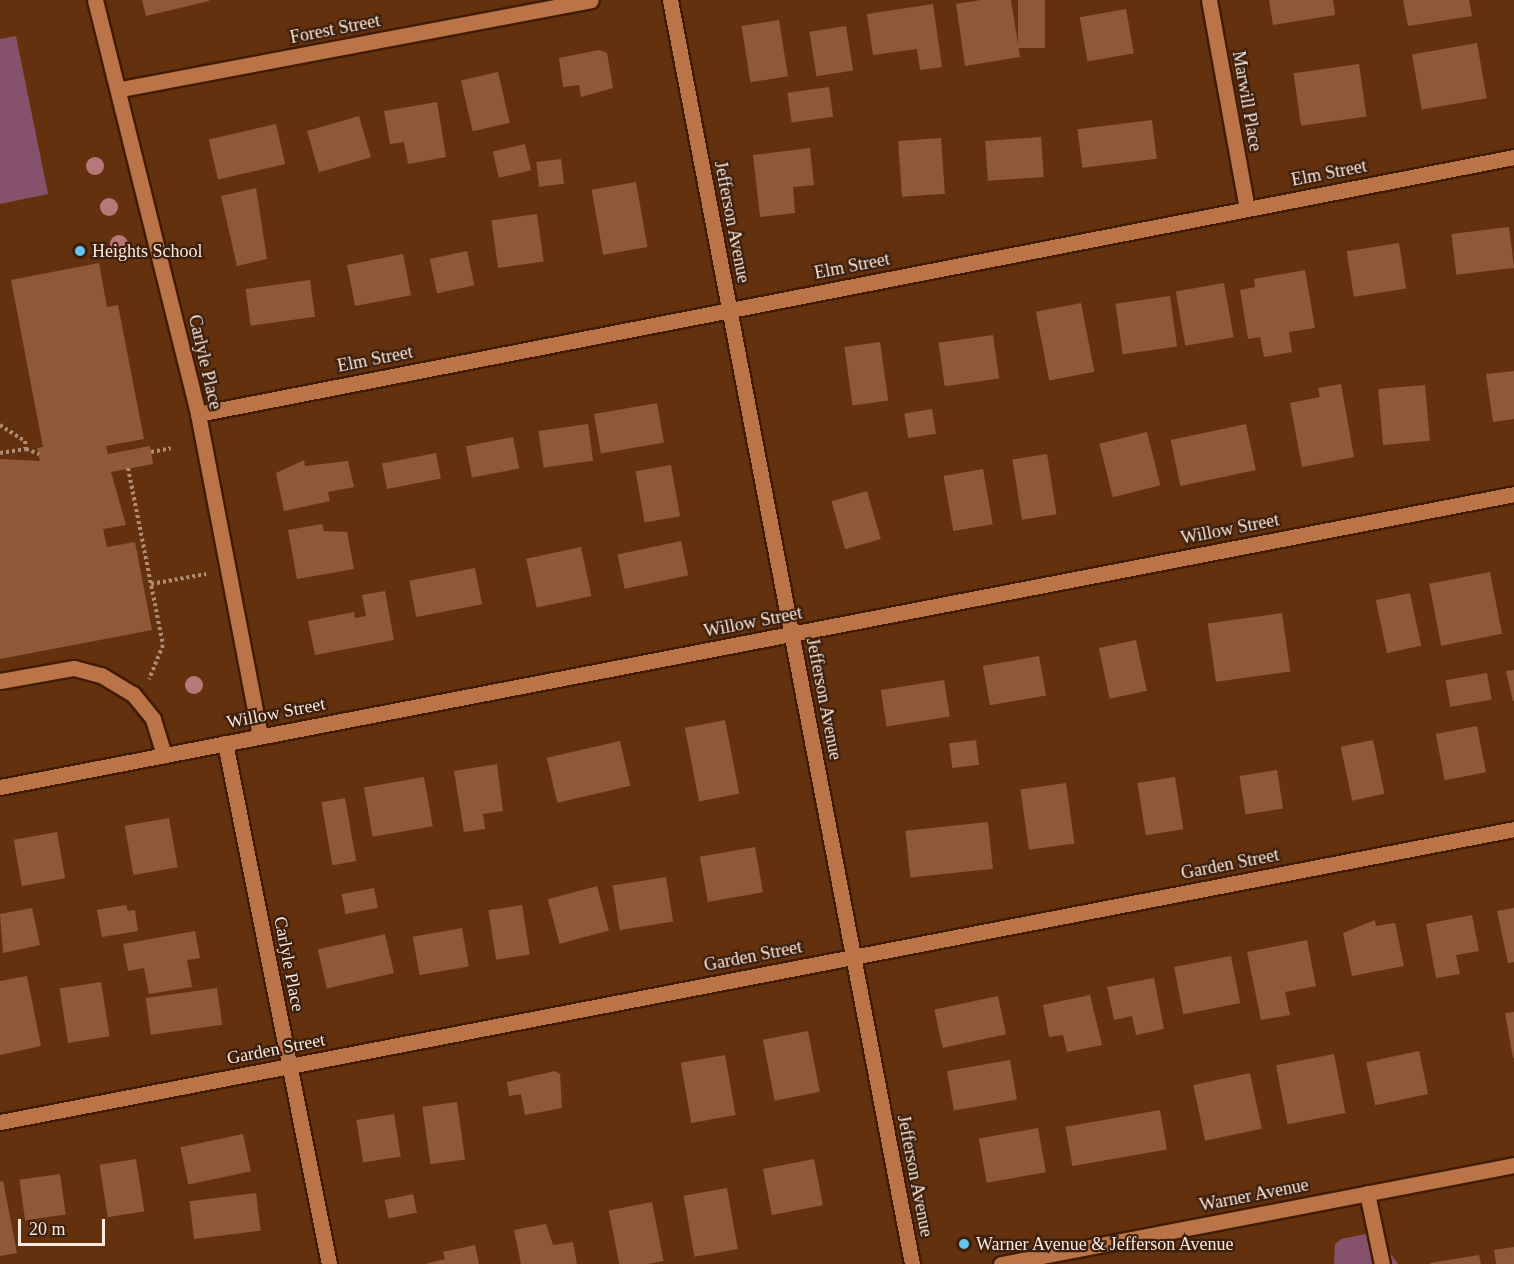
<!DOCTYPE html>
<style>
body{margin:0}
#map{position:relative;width:1514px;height:1264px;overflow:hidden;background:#64310e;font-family:"Times New Roman",serif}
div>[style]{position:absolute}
.green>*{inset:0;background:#86526b}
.building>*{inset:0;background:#8f5938;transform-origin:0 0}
.path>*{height:4px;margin-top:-2px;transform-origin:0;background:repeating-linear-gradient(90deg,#ae8c76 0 3px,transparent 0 6px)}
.roads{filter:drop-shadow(2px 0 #401c04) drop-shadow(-2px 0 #401c04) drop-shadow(0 2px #401c04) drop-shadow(0 -2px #401c04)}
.minor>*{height:15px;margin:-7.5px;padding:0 7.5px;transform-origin:7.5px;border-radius:7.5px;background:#bb7348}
.trees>*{width:18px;height:18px;margin:-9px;border-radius:50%;background:#b7787a}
.dots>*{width:16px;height:16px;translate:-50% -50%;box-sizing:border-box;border:3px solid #3c1f0c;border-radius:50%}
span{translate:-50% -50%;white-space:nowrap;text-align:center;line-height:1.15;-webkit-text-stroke:4.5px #3c1f0c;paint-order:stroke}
.street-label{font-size:18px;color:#f9e9e0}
.poi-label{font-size:18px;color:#f9e9e0}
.left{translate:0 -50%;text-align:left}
.scale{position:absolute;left:18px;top:1219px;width:87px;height:27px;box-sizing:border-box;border:3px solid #f9e9e0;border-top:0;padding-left:8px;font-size:18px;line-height:21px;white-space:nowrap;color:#f9e9e0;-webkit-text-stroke:4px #3c1f0c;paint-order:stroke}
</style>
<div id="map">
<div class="green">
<i style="clip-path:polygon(16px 36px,48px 194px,0 204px,0 39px)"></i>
<i style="clip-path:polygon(1375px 1232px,1398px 1264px,1334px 1264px,1335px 1244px,1341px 1239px)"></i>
</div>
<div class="building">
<i style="clip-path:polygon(142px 0,209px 0,209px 1px,146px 16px)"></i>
<i style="clip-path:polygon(981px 0,1011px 0,1020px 57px,965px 66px,956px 4px)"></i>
<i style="left:1018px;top:0;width:27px;height:48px"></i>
<i style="clip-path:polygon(1269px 0,1333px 0,1335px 15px,1273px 25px)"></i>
<i style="clip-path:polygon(1403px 0,1469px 0,1472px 16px,1408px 26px)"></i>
<i style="clip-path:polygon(933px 4px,942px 67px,920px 70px,917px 49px,873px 55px,867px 14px)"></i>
<i style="left:1126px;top:9px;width:45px;height:47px;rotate:80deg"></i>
<i style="left:779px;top:20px;width:57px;height:38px;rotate:81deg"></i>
<i style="left:846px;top:26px;width:45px;height:37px;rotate:81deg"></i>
<i style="left:1477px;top:43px;width:56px;height:66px;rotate:80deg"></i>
<i style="clip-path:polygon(599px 50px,607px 53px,613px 88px,581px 97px,579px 85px,563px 87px,559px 58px)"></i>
<i style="left:1359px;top:64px;width:53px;height:66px;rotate:82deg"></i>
<i style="left:498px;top:72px;width:52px;height:38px;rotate:77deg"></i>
<i style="left:829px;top:87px;width:30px;height:42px;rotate:82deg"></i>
<i style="clip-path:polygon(437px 102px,446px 157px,408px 164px,404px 142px,390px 144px,384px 111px)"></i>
<i style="left:359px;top:116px;width:43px;height:54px;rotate:74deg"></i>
<i style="left:1152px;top:120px;width:39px;height:75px;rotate:83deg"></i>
<i style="left:276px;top:124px;width:41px;height:69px;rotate:77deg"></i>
<i style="left:1041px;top:137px;width:40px;height:56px;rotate:86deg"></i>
<i style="left:941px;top:138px;width:56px;height:43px;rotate:86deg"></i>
<i style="left:525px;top:144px;width:27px;height:33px;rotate:77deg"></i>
<i style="clip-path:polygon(810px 148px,814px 185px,793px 187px,795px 213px,760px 217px,753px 155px)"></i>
<i style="left:561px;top:159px;width:25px;height:25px;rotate:83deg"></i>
<i style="left:636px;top:182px;width:66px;height:45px;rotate:80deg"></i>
<i style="clip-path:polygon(256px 188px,267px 259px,237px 266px,221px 196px)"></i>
<i style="left:537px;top:214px;width:48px;height:46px;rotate:82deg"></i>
<i style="left:1509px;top:227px;width:41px;height:58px;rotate:83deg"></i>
<i style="left:1399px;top:243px;width:46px;height:53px;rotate:81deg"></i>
<i style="left:467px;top:251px;width:35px;height:38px;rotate:78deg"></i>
<i style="left:403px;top:254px;width:42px;height:57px;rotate:79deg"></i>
<i style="clip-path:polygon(99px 263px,107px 307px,118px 305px,144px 439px,106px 446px,108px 454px,150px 446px,153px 464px,111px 472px,126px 525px,103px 529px,107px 547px,135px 542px,152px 630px,0 659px,0 459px,40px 461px,37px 448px,43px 447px,11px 280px)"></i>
<i style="clip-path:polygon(1305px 270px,1315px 328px,1289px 332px,1292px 352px,1264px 357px,1260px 337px,1248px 339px,1240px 290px,1255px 287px,1254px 279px)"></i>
<i style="left:310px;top:280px;width:37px;height:65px;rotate:82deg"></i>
<i style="left:1224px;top:283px;width:55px;height:49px;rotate:80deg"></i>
<i style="left:1170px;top:296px;width:51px;height:55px;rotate:82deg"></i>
<i style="left:1081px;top:303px;width:70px;height:46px;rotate:79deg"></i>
<i style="left:993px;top:335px;width:44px;height:55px;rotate:82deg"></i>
<i style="left:880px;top:342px;width:59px;height:36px;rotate:82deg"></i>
<i style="clip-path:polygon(1514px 371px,1514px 419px,1493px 422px,1486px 374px)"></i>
<i style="clip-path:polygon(1341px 384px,1354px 457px,1302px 467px,1290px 403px,1320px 397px,1318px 388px)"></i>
<i style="left:1425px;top:385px;width:56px;height:47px;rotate:85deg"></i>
<i style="left:657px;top:403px;width:40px;height:64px;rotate:80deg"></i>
<i style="left:932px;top:409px;width:25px;height:28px;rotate:81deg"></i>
<i style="left:588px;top:424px;width:37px;height:50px;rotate:82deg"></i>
<i style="left:1246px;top:424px;width:47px;height:77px;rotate:78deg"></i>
<i style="left:1147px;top:432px;width:55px;height:49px;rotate:76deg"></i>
<i style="left:513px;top:437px;width:32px;height:48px;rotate:79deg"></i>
<i style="left:436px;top:453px;width:26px;height:55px;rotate:79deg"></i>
<i style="left:1047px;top:454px;width:61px;height:35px;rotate:81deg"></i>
<i style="clip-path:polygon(304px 460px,305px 466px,348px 461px,354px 487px,328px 492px,330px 501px,284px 511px,276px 473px)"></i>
<i style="left:671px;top:465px;width:52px;height:36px;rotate:80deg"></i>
<i style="left:983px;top:469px;width:56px;height:40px;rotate:80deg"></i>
<i style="left:867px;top:491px;width:50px;height:37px;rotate:74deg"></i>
<i style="clip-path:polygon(322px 524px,324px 531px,347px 532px,354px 569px,297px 579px,288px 530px)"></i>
<i style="left:681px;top:541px;width:35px;height:65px;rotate:78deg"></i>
<i style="left:581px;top:547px;width:50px;height:56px;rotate:78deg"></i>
<i style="left:475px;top:568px;width:37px;height:67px;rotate:79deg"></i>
<i style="left:1490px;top:572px;width:63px;height:62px;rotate:79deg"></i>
<i style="clip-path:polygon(385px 591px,394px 640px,315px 655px,308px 621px,354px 612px,355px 618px,366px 616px,362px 595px)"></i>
<i style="left:1410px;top:593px;width:54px;height:35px;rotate:78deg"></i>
<i style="left:1282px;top:613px;width:59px;height:75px;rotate:82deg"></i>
<i style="left:1136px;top:640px;width:52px;height:38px;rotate:78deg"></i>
<i style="left:1039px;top:656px;width:40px;height:57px;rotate:80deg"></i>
<i style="clip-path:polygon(1514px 670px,1514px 701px,1513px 701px,1506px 671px)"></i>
<i style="left:1487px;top:673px;width:27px;height:42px;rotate:80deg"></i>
<i style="left:944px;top:680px;width:37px;height:64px;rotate:81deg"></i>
<i style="left:725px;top:720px;width:75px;height:41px;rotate:79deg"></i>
<i style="left:1477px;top:726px;width:47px;height:42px;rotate:79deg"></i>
<i style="left:976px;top:740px;width:25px;height:27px;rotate:83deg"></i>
<i style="left:1373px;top:740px;width:55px;height:33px;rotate:78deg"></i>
<i style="left:620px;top:741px;width:46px;height:75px;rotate:77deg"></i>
<i style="clip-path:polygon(497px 764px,503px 811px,483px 814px,485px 829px,464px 832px,454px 771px)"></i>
<i style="left:1277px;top:770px;width:39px;height:38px;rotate:81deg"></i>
<i style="left:424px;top:777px;width:50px;height:61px;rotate:80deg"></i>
<i style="left:1175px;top:777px;width:53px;height:38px;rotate:81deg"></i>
<i style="left:1066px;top:783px;width:61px;height:46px;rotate:82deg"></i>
<i style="left:345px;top:798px;width:64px;height:24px;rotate:80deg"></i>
<i style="left:169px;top:818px;width:50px;height:45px;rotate:80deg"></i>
<i style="left:988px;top:822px;width:47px;height:83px;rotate:84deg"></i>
<i style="left:57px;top:832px;width:47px;height:44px;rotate:80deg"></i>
<i style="left:755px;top:847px;width:46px;height:56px;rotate:80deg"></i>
<i style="left:666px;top:877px;width:45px;height:54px;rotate:81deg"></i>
<i style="left:597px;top:886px;width:46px;height:51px;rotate:75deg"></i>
<i style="left:374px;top:888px;width:20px;height:33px;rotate:79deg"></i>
<i style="clip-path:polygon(126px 905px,128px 911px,135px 910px,138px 931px,102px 937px,97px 910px)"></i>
<i style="left:522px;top:905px;width:50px;height:34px;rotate:81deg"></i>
<i style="clip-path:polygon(32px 908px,40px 945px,3px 953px,0 914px)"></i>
<i style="clip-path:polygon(1514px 908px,1514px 962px,1508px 963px,1497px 911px)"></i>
<i style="clip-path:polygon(1472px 915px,1479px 951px,1456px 955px,1460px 974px,1436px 978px,1426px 924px)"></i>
<i style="clip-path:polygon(1375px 920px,1376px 926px,1395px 923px,1404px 966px,1352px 976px,1343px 933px)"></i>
<i style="left:462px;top:928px;width:39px;height:50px;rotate:80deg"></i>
<i style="clip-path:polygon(195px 931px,200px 958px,187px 960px,192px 987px,149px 994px,144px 968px,128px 971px,123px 944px)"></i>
<i style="left:385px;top:934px;width:40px;height:69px;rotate:77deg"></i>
<i style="clip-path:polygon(1307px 940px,1316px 986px,1285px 992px,1290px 1015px,1261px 1020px,1247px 952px)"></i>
<i style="left:1231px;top:956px;width:48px;height:58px;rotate:79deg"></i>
<i style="clip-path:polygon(27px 976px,41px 1046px,0 1055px,0 981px)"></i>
<i style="clip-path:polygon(1154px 978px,1164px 1029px,1136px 1035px,1132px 1016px,1114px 1020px,1107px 987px)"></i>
<i style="left:101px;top:982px;width:55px;height:42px;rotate:81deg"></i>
<i style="left:217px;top:988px;width:37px;height:72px;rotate:82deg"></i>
<i style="clip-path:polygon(1090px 995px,1102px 1045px,1067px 1052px,1063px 1035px,1049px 1037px,1043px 1005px)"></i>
<i style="left:998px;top:996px;width:39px;height:65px;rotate:78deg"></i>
<i style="clip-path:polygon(1514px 1012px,1514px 1058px,1513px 1058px,1505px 1013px)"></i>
<i style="left:808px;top:1031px;width:62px;height:46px;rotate:79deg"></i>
<i style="left:1419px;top:1051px;width:44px;height:54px;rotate:78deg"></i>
<i style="left:1334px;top:1054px;width:60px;height:59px;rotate:79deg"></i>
<i style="left:725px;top:1055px;width:61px;height:45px;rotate:80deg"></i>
<i style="left:1010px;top:1060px;width:40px;height:64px;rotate:80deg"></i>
<i style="clip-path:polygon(555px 1071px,560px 1074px,562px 1108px,525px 1115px,521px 1094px,509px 1096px,507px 1082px)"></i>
<i style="left:1250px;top:1073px;width:57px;height:58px;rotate:78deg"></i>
<i style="left:457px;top:1102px;width:58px;height:35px;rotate:82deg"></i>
<i style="left:1160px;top:1110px;width:40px;height:96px;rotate:80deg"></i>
<i style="left:394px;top:1114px;width:43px;height:38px;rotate:81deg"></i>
<i style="left:1038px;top:1128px;width:45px;height:60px;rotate:80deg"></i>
<i style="left:243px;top:1134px;width:38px;height:64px;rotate:78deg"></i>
<i style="left:136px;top:1159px;width:53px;height:37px;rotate:81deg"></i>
<i style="left:814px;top:1159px;width:47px;height:52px;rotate:79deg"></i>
<i style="left:60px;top:1174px;width:41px;height:41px;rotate:82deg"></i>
<i style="clip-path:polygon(3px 1181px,17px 1253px,0 1256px,0 1182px)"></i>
<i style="left:727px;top:1188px;width:62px;height:44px;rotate:80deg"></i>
<i style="left:256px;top:1193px;width:38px;height:67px;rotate:83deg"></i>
<i style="left:413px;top:1194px;width:19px;height:29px;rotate:78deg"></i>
<i style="left:652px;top:1202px;width:60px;height:44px;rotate:79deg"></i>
<i style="clip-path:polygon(546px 1224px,553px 1245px,573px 1242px,577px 1264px,521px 1264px,514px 1230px)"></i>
<i style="clip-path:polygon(475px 1245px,479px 1264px,425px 1264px,445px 1259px,443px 1252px)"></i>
<i style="clip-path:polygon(1514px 1247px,1514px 1264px,1496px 1264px,1494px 1250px)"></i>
<i style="clip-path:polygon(1479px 1255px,1481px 1264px,1430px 1264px,1430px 1263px)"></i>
</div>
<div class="path">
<i style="left:0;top:425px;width:30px;rotate:33deg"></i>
<i style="left:25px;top:441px;width:8px;rotate:83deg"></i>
<i style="left:151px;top:452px;width:20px;rotate:-11deg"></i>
<i style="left:0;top:453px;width:26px;rotate:-9deg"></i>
<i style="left:26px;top:449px;width:14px;rotate:21deg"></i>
<i style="left:128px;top:468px;width:180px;rotate:78.8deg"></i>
<i style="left:163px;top:645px;width:37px;rotate:112deg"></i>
<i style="left:151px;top:584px;width:56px;rotate:-10.3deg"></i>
</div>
<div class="roads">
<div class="minor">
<i style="left:95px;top:0;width:427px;rotate:76deg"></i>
<i style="left:198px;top:414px;width:328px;rotate:79.1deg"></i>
<i style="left:670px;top:0;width:1287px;rotate:79.16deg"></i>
<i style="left:1209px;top:0;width:212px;rotate:79.7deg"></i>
<i style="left:121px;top:89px;width:478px;rotate:-10.7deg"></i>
<i style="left:198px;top:414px;width:1341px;rotate:-11.05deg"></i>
<i style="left:0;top:681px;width:75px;rotate:-10deg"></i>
<i style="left:74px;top:668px;width:28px;rotate:15deg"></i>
<i style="left:101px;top:675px;width:37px;rotate:31deg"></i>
<i style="left:133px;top:694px;width:32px;rotate:51deg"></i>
<i style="left:153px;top:719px;width:38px;rotate:73deg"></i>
<i style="left:225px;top:743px;width:531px;rotate:78.71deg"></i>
<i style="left:0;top:787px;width:1542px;rotate:-10.95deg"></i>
<i style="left:0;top:1122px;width:1542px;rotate:-10.95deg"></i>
<i style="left:1367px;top:1193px;width:73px;rotate:78.1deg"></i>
<i style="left:1001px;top:1264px;width:522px;rotate:-10.92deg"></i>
</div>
</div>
<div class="trees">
<i style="left:95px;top:166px"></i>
<i style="left:109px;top:207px"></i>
<i style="left:119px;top:244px"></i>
<i style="left:194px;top:685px"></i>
</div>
<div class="dots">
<i style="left:80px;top:251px;background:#67c4ef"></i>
<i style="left:964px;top:1244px;background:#67c4ef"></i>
</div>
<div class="street-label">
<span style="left:335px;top:29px;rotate:-11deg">Forest Street</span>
<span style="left:1247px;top:101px;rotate:80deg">Marwill Place</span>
<span style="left:1329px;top:173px;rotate:-11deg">Elm Street</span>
<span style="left:732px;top:222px;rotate:79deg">Jefferson Avenue</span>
<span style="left:852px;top:266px;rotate:-11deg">Elm Street</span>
<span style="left:375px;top:359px;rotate:-11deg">Elm Street</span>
<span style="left:205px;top:362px;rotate:77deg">Carlyle Place</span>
<span style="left:1230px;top:529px;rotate:-11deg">Willow Street</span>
<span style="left:753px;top:622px;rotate:-11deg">Willow Street</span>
<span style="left:824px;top:699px;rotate:79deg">Jefferson Avenue</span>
<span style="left:276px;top:713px;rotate:-11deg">Willow Street</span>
<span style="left:1230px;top:864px;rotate:-11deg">Garden Street</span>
<span style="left:753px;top:956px;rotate:-11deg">Garden Street</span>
<span style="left:289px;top:964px;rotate:79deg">Carlyle Place</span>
<span style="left:276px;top:1049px;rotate:-11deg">Garden Street</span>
<span style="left:915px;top:1176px;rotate:79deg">Jefferson Avenue</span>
<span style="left:1254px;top:1195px;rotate:-11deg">Warner Avenue</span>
</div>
<div class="poi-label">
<span class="left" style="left:92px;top:251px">Heights School</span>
<span class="left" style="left:976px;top:1244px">Warner Avenue &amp; Jefferson Avenue</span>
</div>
<div class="scale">20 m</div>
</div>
